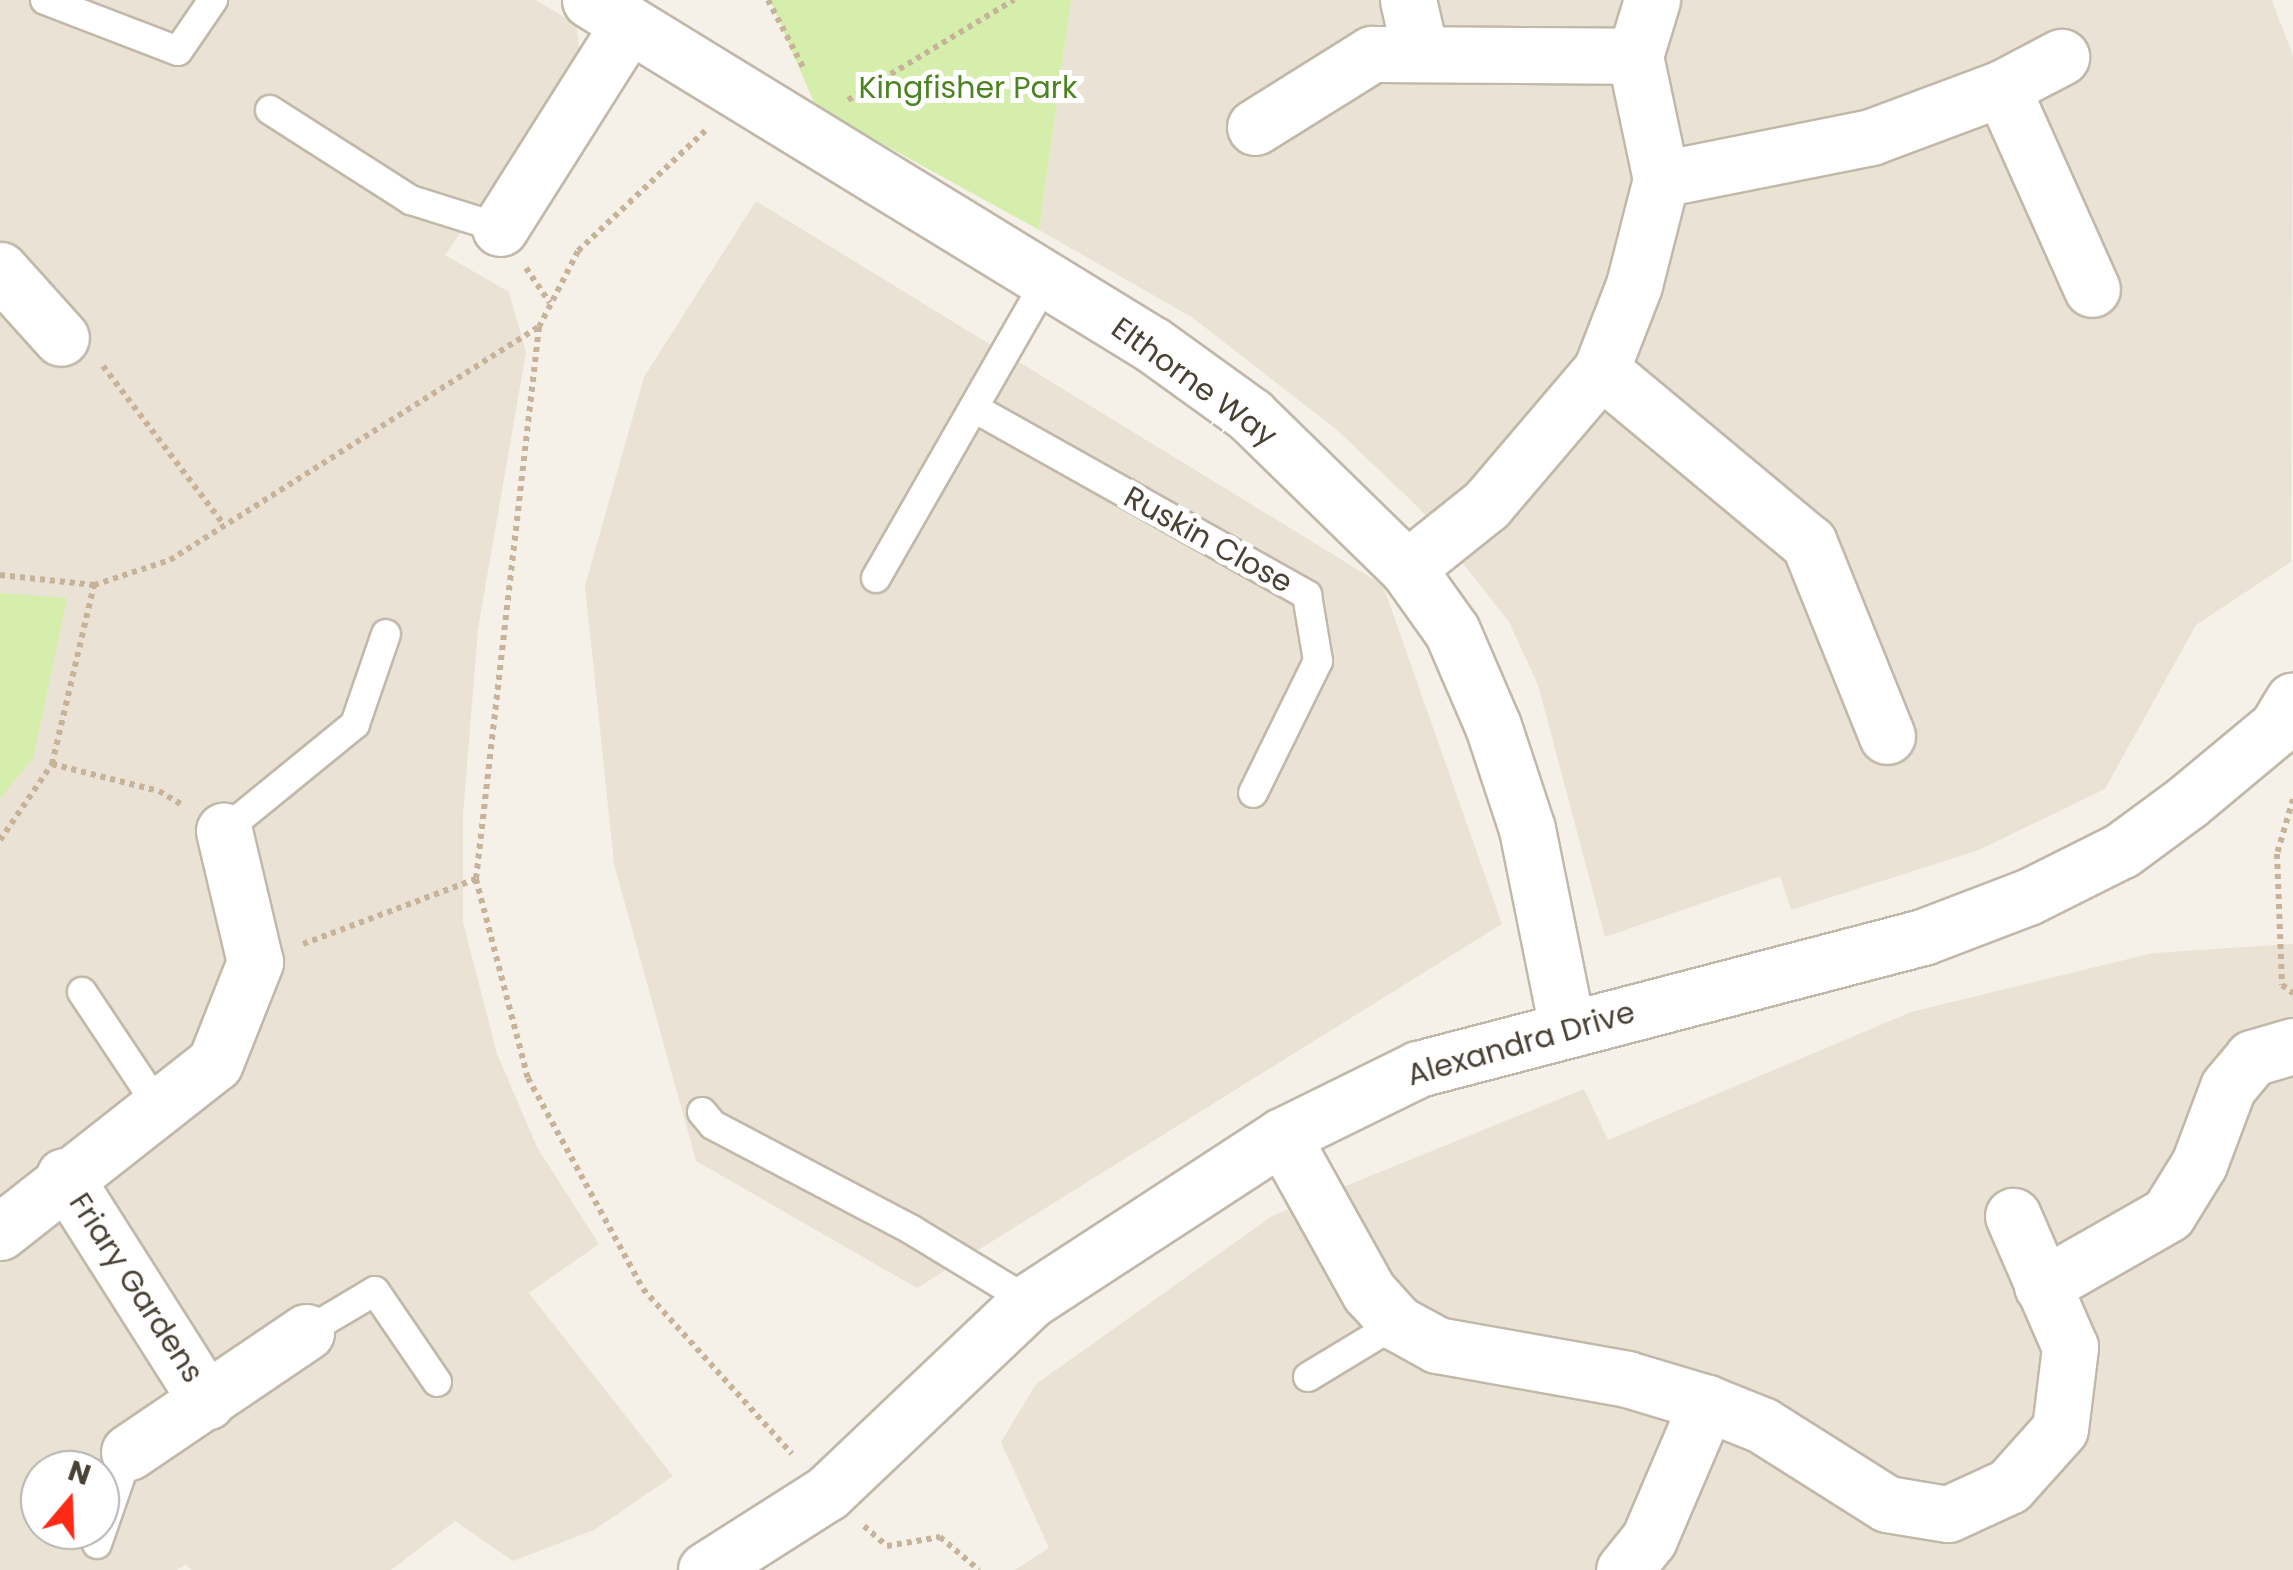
<!DOCTYPE html>
<style>
body{margin:0}
#map{position:relative;width:2293px;height:1570px;overflow:hidden;background:#f6f1e8;font-family:Poppins,sans-serif}
div>[style]{position:absolute}
.residential>*{inset:0;background:#eae2d5}
.green>*{inset:0;background:#d5eeac}
.path>*{height:6px;margin-top:-3px;transform-origin:0;background:repeating-linear-gradient(90deg,#c6b399 0 5px,transparent 0 10px)}
.roads{filter:drop-shadow(2px 0 #c2b8a9) drop-shadow(-2px 0 #c2b8a9) drop-shadow(0 2px #c2b8a9) drop-shadow(0 -2px #c2b8a9)}
.lane>*{height:28px;margin:-14px;padding:0 14px;transform-origin:14px;border-radius:14px;background:#fff}
.street>*{height:55px;margin:-27.5px;padding:0 27.5px;transform-origin:27.5px;border-radius:27.5px;background:#fff}
span{translate:-50% -50%;white-space:nowrap;text-align:center;line-height:1.15;-webkit-text-stroke:10px #fff;paint-order:stroke}
.park-label{font-size:30px;color:#4d8321}
.street-label{font-size:30px;color:#4a4135}
.north{position:absolute;left:20px;top:1450px;width:100px;height:100px;box-sizing:border-box;background:#fff;border:2px solid #b7b3ae;border-radius:50%;rotate:19deg;font-size:28px;font-weight:700;line-height:40px;text-align:center;color:#4a4135}
.north::after{content:'';display:block;margin:auto;width:35px;height:45px;background:#ff2916;clip-path:polygon(50% 0,100% 100%,50% 72%,0 100%)}
</style>
<div id="map">
<div class="residential">
<i style="clip-path:polygon(evenodd,0 0,535px 0,576px 24px,581px 58px,445px 255px,509px 292px,526px 352px,478px 629px,463px 815px,463px 922px,497px 1054px,538px 1149px,599px 1244px,529px 1293px,673px 1476px,594px 1530px,513px 1561px,455px 1521px,391px 1570px,191px 1570px,186px 1564px,177px 1570px,0 1570px,0 0,40px 1470px,100px 1470px,100px 1530px,40px 1530px,40px 1470px)"></i>
<i style="clip-path:polygon(1071px 0,2272px 0,2293px 56px,2291px 562px,2196px 625px,2105px 789px,1979px 850px,1791px 910px,1780px 876px,1605px 937px,1538px 685px,1509px 622px,1421px 510px,1337px 430px,1193px 318px,1039px 230px)"></i>
<i style="clip-path:polygon(756px 201px,1383px 585px,1502px 924px,917px 1288px,696px 1161px,614px 864px,585px 586px,644px 377px)"></i>
<i style="clip-path:polygon(2293px 944px,2293px 1570px,1015px 1570px,1049px 1548px,1001px 1442px,1036px 1384px,1272px 1216px,1584px 1089px,1608px 1140px,1911px 1012px,2153px 953px)"></i>
</div>
<div class="green">
<i style="clip-path:polygon(770px 0,1071px 0,1039px 230px,816px 107px)"></i>
<i style="clip-path:polygon(0 593px,67px 598px,33px 758px,0 799px)"></i>
</div>
<div class="path">
<i style="left:768px;top:0;width:76px;rotate:62.4deg"></i>
<i style="left:848px;top:100px;width:194px;rotate:-31.1deg"></i>
<i style="left:526px;top:268px;width:42px;rotate:55.6deg"></i>
<i style="left:539px;top:327px;width:556px;rotate:96.51deg"></i>
<i style="left:476px;top:879px;width:206px;rotate:75.4deg"></i>
<i style="left:528px;top:1078px;width:240px;rotate:61.4deg"></i>
<i style="left:643px;top:1289px;width:222px;rotate:47.9deg"></i>
<i style="left:103px;top:366px;width:200px;rotate:52.7deg"></i>
<i style="left:0;top:575px;width:95px;rotate:6.1deg"></i>
<i style="left:94px;top:585px;width:80px;rotate:-18.2deg"></i>
<i style="left:170px;top:560px;width:436px;rotate:-32.3deg"></i>
<i style="left:539px;top:327px;width:85px;rotate:-62.8deg"></i>
<i style="left:578px;top:251px;width:175px;rotate:-43.4deg"></i>
<i style="left:52px;top:764px;width:110px;rotate:14.2deg"></i>
<i style="left:159px;top:791px;width:26px;rotate:31deg"></i>
<i style="left:2293px;top:799px;width:57px;rotate:106.2deg"></i>
<i style="left:2277px;top:854px;width:131px;rotate:87.8deg"></i>
<i style="left:2282px;top:985px;width:14px;rotate:36deg"></i>
<i style="left:0;top:840px;width:92px;rotate:-55.6deg"></i>
<i style="left:52px;top:764px;width:184px;rotate:-76.8deg"></i>
<i style="left:303px;top:944px;width:185px;rotate:-20.6deg"></i>
<i style="left:864px;top:1526px;width:30px;rotate:41deg"></i>
<i style="left:887px;top:1546px;width:54px;rotate:-9.6deg"></i>
<i style="left:940px;top:1537px;width:51px;rotate:40.2deg"></i>
</div>
<div class="roads">
<div class="lane">
<i style="left:45px;top:0;width:142px;rotate:21deg"></i>
<i style="left:178px;top:51px;width:62px;rotate:-55.5deg"></i>
<i style="left:270px;top:110px;width:167px;rotate:32.6deg"></i>
<i style="left:411px;top:200px;width:93px;rotate:17.5deg"></i>
<i style="left:974px;top:408px;width:382px;rotate:29.3deg"></i>
<i style="left:1307px;top:595px;width:67px;rotate:80.5deg"></i>
<i style="left:1318px;top:661px;width:147px;rotate:116.2deg"></i>
<i style="left:876px;top:578px;width:342px;rotate:-60.2deg"></i>
<i style="left:224px;top:831px;width:169px;rotate:-39.2deg"></i>
<i style="left:355px;top:724px;width:95px;rotate:-71deg"></i>
<i style="left:82px;top:992px;width:137px;rotate:56.3deg"></i>
<i style="left:702px;top:1112px;width:17px;rotate:50deg"></i>
<i style="left:713px;top:1125px;width:225px;rotate:27.8deg"></i>
<i style="left:912px;top:1230px;width:137px;rotate:31.3deg"></i>
<i style="left:306px;top:1332px;width:80px;rotate:-30.7deg"></i>
<i style="left:375px;top:1291px;width:110px;rotate:55.7deg"></i>
<i style="left:1308px;top:1377px;width:104px;rotate:-31.2deg"></i>
<i style="left:97px;top:1544px;width:97px;rotate:-70.8deg"></i>
</div>
<div class="street">
<i style="left:590px;top:0;width:660px;rotate:31.5deg"></i>
<i style="left:1153px;top:345px;width:120px;rotate:35.8deg"></i>
<i style="left:1250px;top:415px;width:219px;rotate:44.3deg"></i>
<i style="left:1407px;top:568px;width:77px;rotate:54.5deg"></i>
<i style="left:1452px;top:631px;width:103px;rotate:66.7deg"></i>
<i style="left:1493px;top:726px;width:108px;rotate:71.7deg"></i>
<i style="left:1527px;top:829px;width:202px;rotate:78.6deg"></i>
<i style="left:1408px;top:0;width:53px;rotate:77deg"></i>
<i style="left:1635px;top:56px;width:59px;rotate:-73.1deg"></i>
<i style="left:2002px;top:88px;width:220px;rotate:65.9deg"></i>
<i style="left:1255px;top:127px;width:138px;rotate:-32deg"></i>
<i style="left:1372px;top:54px;width:263px;rotate:0.4deg"></i>
<i style="left:1635px;top:56px;width:126px;rotate:78.1deg"></i>
<i style="left:1661px;top:179px;width:109px;rotate:104.3deg"></i>
<i style="left:1634px;top:285px;width:91px;rotate:111.2deg"></i>
<i style="left:1601px;top:370px;width:177px;rotate:130.4deg"></i>
<i style="left:1486px;top:505px;width:101px;rotate:141.4deg"></i>
<i style="left:1661px;top:179px;width:214px;rotate:-11.3deg"></i>
<i style="left:1871px;top:137px;width:140px;rotate:-20.5deg"></i>
<i style="left:2002px;top:88px;width:67px;rotate:-27.7deg"></i>
<i style="left:500px;top:228px;width:241px;rotate:-57.7deg"></i>
<i style="left:0;top:270px;width:91px;rotate:48.1deg"></i>
<i style="left:1601px;top:370px;width:271px;rotate:39.8deg"></i>
<i style="left:1809px;top:543px;width:208px;rotate:68deg"></i>
<i style="left:1282px;top:1136px;width:179px;rotate:60.9deg"></i>
<i style="left:1369px;top:1292px;width:42px;rotate:47.9deg"></i>
<i style="left:1397px;top:1323px;width:46px;rotate:28.8deg"></i>
<i style="left:1437px;top:1345px;width:193px;rotate:10.1deg"></i>
<i style="left:1627px;top:1379px;width:84px;rotate:16.7deg"></i>
<i style="left:1707px;top:1403px;width:59px;rotate:21.8deg"></i>
<i style="left:1762px;top:1425px;width:148px;rotate:32.3deg"></i>
<i style="left:1887px;top:1504px;width:62px;rotate:9.3deg"></i>
<i style="left:1948px;top:1514px;width:67px;rotate:-24.7deg"></i>
<i style="left:2009px;top:1486px;width:76px;rotate:-48.2deg"></i>
<i style="left:2060px;top:1429px;width:83px;rotate:-83deg"></i>
<i style="left:2070px;top:1347px;width:143px;rotate:-113.5deg"></i>
<i style="left:64px;top:1176px;width:267px;rotate:57.6deg"></i>
<i style="left:0;top:1232px;width:273px;rotate:-38.2deg"></i>
<i style="left:215px;top:1063px;width:109px;rotate:-68.4deg"></i>
<i style="left:255px;top:962px;width:135px;rotate:-103.3deg"></i>
<i style="left:2042px;top:1286px;width:145px;rotate:-29.7deg"></i>
<i style="left:2168px;top:1214px;width:59px;rotate:-58.2deg"></i>
<i style="left:2199px;top:1164px;width:82px;rotate:-69.4deg"></i>
<i style="left:2228px;top:1087px;width:38px;rotate:-50deg"></i>
<i style="left:2252px;top:1058px;width:43px;rotate:-16.3deg"></i>
<i style="left:129px;top:1452px;width:214px;rotate:-34.1deg"></i>
<i style="left:706px;top:1570px;width:143px;rotate:-32.5deg"></i>
<i style="left:827px;top:1493px;width:279px;rotate:-43.5deg"></i>
<i style="left:1029px;top:1301px;width:302px;rotate:-33.1deg"></i>
<i style="left:1282px;top:1136px;width:152px;rotate:-26.2deg"></i>
<i style="left:1418px;top:1069px;width:522px;rotate:-14.65deg"></i>
<i style="left:1923px;top:937px;width:112px;rotate:-20.9deg"></i>
<i style="left:2028px;top:897px;width:105px;rotate:-26.6deg"></i>
<i style="left:2122px;top:850px;width:81px;rotate:-36.4deg"></i>
<i style="left:2187px;top:802px;width:117px;rotate:-39.8deg"></i>
<i style="left:2277px;top:727px;width:31px;rotate:-59deg"></i>
<i style="left:1624px;top:1570px;width:40px;rotate:-51deg"></i>
<i style="left:1649px;top:1539px;width:148px;rotate:-66.9deg"></i>
</div>
</div>
<div class="park-label">
<span style="left:968px;top:88px">Kingfisher Park</span>
</div>
<div class="street-label">
<span style="left:1194px;top:382px;rotate:36deg">Elthorne Way</span>
<span style="left:1208px;top:540px;rotate:29deg">Ruskin Close</span>
<span style="left:1521px;top:1044px;rotate:-16deg">Alexandra Drive</span>
<span style="left:136px;top:1288px;rotate:57deg">Friary Gardens</span>
</div>
<div class="north">N</div>
</div>
